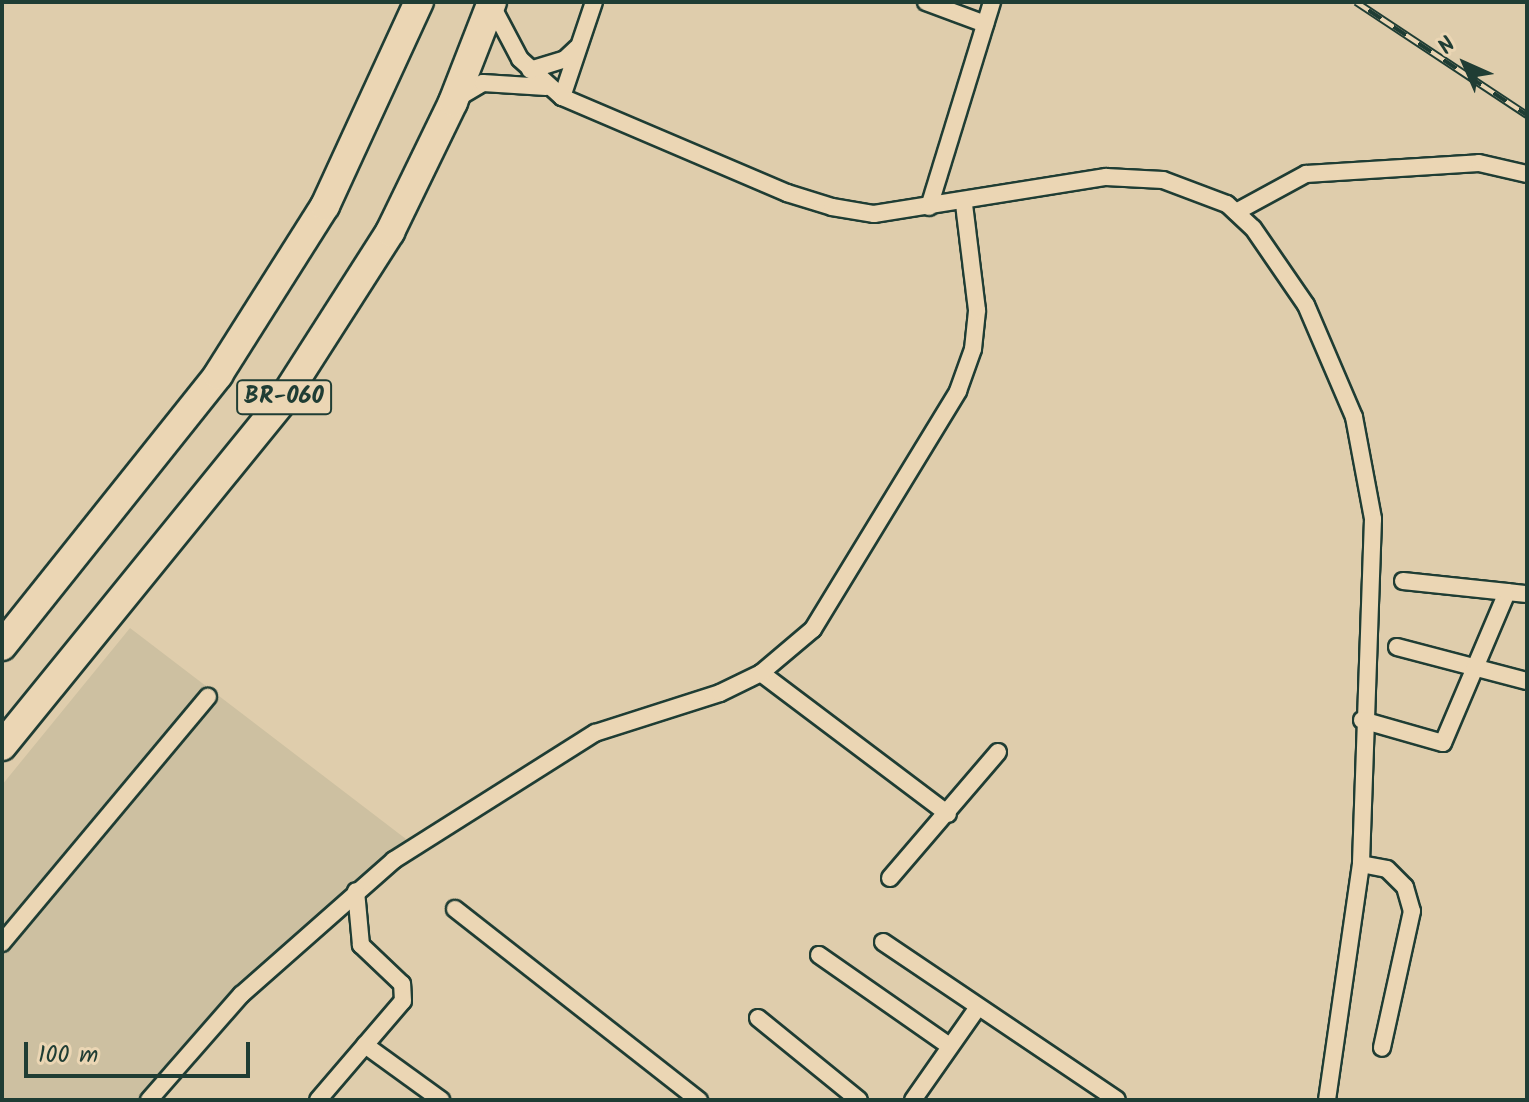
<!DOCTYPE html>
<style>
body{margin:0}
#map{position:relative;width:1529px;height:1102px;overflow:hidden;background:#dfcdac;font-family:Kalam,sans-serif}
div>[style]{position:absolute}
.built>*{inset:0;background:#cdc0a1}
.roads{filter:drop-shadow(2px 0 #1f3d34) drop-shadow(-2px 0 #1f3d34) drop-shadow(0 2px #1f3d34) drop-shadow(0 -2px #1f3d34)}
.street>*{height:16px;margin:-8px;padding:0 8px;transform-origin:8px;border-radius:8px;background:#ebd6b4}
.highway>*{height:28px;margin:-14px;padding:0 14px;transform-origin:14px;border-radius:14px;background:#ebd6b4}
.rail>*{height:8px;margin-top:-4px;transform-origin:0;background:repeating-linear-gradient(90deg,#ebd6b4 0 15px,#1f3d34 0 30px);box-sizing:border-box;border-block:2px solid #1f3d34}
span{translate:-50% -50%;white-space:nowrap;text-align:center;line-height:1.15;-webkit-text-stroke:6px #ebd6b4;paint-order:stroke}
.shield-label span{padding:2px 6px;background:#ebd6b4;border:2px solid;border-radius:6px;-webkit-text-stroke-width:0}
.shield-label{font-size:24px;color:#1f3d34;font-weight:700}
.frame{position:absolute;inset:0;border:4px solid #1f3d34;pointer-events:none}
.north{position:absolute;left:1425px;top:24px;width:80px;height:80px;-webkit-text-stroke:6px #ebd6b4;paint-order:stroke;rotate:315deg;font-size:22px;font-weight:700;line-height:32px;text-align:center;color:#1f3d34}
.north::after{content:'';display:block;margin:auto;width:28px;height:36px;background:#1f3d34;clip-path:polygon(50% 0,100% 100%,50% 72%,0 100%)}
.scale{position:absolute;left:24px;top:1042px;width:226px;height:36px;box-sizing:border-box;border:4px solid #1f3d34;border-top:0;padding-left:10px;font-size:24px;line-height:28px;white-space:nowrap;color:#1f3d34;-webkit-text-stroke:6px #ebd6b4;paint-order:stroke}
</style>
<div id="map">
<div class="built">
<i style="clip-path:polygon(130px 628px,406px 839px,302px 929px,175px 1053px,138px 1100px,2px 1100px,2px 785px)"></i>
</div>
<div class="roads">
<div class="street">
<i style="left:926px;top:2px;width:63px;rotate:20.4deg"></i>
<i style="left:491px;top:4px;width:62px;rotate:62.2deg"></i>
<i style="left:520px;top:59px;width:57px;rotate:42.1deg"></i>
<i style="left:562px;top:97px;width:245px;rotate:23.1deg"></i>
<i style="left:787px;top:193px;width:47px;rotate:17.3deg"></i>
<i style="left:832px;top:207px;width:43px;rotate:9.5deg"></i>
<i style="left:874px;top:214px;width:235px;rotate:-9.1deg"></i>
<i style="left:1106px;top:177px;width:57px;rotate:3deg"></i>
<i style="left:1163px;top:180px;width:68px;rotate:20.6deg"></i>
<i style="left:1227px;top:204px;width:35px;rotate:43deg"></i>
<i style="left:1253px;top:228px;width:93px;rotate:55.5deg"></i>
<i style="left:1306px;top:305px;width:122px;rotate:66.8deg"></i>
<i style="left:1354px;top:417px;width:104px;rotate:79.4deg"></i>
<i style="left:1373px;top:519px;width:345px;rotate:92deg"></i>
<i style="left:1361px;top:864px;width:238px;rotate:98.2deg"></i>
<i style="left:530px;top:70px;width:37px;rotate:-17deg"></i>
<i style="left:565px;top:59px;width:16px;rotate:-43deg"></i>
<i style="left:562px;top:97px;width:100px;rotate:-71.4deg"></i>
<i style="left:456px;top:99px;width:31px;rotate:-31deg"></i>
<i style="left:483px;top:83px;width:63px;rotate:3.6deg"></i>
<i style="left:929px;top:207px;width:214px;rotate:-72.9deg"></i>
<i style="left:1236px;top:212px;width:80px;rotate:-28.5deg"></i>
<i style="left:1306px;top:174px;width:173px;rotate:-3.6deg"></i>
<i style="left:1479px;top:163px;width:49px;rotate:12.9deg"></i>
<i style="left:1403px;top:581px;width:105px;rotate:6deg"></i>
<i style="left:1397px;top:647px;width:134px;rotate:14.7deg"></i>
<i style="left:761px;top:673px;width:234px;rotate:37deg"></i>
<i style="left:1362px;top:720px;width:84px;rotate:15.9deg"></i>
<i style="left:1443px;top:743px;width:164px;rotate:-67deg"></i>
<i style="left:1507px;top:592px;width:20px;rotate:6deg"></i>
<i style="left:1361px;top:864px;width:26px;rotate:11deg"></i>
<i style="left:1387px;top:869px;width:25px;rotate:45deg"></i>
<i style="left:1405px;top:887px;width:25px;rotate:74deg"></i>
<i style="left:1412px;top:911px;width:140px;rotate:102.4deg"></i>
<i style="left:890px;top:878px;width:166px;rotate:-49.4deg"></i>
<i style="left:455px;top:909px;width:310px;rotate:38.1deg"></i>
<i style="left:883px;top:942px;width:282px;rotate:34deg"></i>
<i style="left:2px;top:943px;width:321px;rotate:-50.1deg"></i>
<i style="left:819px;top:955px;width:157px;rotate:34.9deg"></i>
<i style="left:758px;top:1018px;width:130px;rotate:39.1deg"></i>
<i style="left:365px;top:1045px;width:94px;rotate:35.9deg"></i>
<i style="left:149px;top:1100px;width:140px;rotate:-48.8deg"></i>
<i style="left:241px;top:995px;width:204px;rotate:-41.4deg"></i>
<i style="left:394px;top:860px;width:238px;rotate:-32.3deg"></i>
<i style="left:595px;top:733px;width:131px;rotate:-17.7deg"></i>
<i style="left:720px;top:693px;width:46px;rotate:-26deg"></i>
<i style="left:761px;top:673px;width:68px;rotate:-40.2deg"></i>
<i style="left:813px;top:629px;width:279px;rotate:-58.6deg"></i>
<i style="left:958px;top:391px;width:45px;rotate:-70.3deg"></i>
<i style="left:973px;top:349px;width:39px;rotate:-84deg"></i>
<i style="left:977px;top:310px;width:107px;rotate:-97deg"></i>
<i style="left:318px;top:1100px;width:130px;rotate:-49.4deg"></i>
<i style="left:403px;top:1001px;width:17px;rotate:-93deg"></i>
<i style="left:402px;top:984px;width:57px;rotate:-136.4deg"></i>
<i style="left:361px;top:945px;width:54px;rotate:-95.3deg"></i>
<i style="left:913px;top:1100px;width:113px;rotate:-55deg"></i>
</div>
<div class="highway">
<i style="left:2px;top:646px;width:347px;rotate:-51.4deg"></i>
<i style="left:218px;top:375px;width:200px;rotate:-57.7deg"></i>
<i style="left:325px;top:206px;width:225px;rotate:-65.3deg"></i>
<i style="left:2px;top:746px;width:444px;rotate:-50.9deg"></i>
<i style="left:282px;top:401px;width:201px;rotate:-57.4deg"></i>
<i style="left:390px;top:232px;width:144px;rotate:-64.1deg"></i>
<i style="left:453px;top:102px;width:107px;rotate:-68.7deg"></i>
</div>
</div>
<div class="rail">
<i style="left:1356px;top:2px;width:205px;rotate:33.5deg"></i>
</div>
<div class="shield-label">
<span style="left:284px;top:397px">BR-060</span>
</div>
<div class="frame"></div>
<div class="north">N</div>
<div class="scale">100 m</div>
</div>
